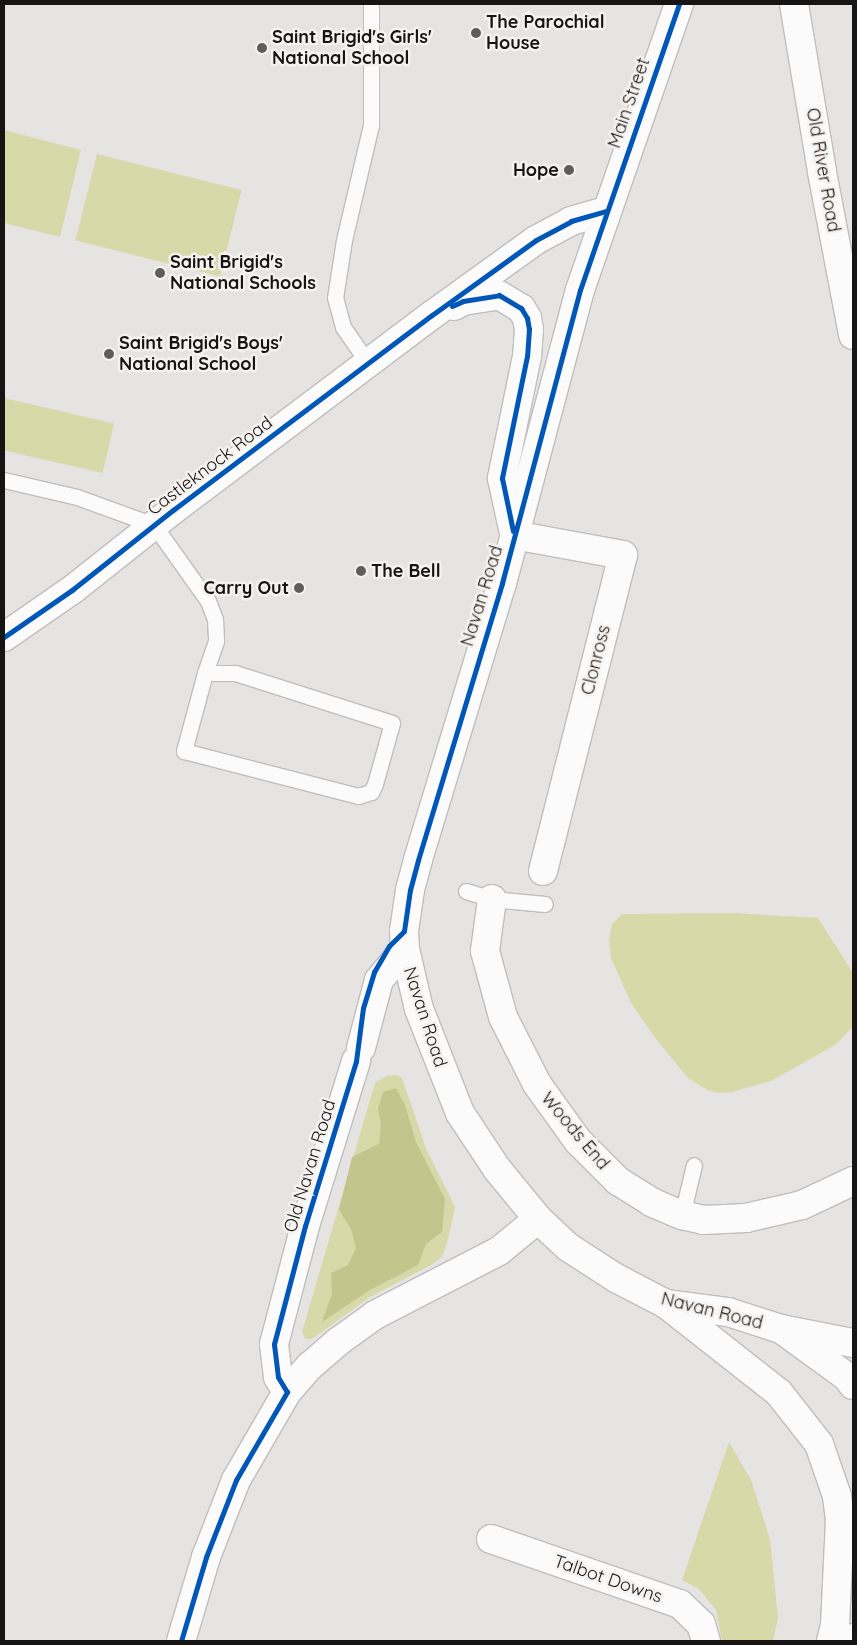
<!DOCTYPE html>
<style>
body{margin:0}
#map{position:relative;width:857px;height:1645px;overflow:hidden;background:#e6e4e2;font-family:Quicksand,sans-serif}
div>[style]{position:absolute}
.green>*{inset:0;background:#d7d9a9;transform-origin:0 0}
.forest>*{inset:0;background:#c3c58d}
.roads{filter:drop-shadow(1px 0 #bfbebd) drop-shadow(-1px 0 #bfbebd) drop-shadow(0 1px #bfbebd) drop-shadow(0 -1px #bfbebd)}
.lane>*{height:15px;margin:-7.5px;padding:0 7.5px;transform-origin:7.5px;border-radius:7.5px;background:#fbfbfb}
.street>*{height:28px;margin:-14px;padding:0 14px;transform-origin:14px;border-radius:14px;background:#fbfbfb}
.secondary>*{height:28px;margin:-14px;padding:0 14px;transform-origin:14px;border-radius:14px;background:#fbfbfb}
.highway>*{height:28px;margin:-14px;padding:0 14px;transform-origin:14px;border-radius:14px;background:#fbfbfb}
.cycleway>*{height:5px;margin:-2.5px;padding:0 2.5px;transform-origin:2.5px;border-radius:2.5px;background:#0057b8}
.dots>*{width:14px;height:14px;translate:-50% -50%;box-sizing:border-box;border:2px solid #f5f2ef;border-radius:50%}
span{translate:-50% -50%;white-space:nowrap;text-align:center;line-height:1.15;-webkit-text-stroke:5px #f5f2ef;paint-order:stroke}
.poi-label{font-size:18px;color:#161514;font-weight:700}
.left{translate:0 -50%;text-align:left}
.right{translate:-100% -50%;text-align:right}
.street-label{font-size:18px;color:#161514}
.frame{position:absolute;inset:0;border:5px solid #161514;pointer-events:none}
</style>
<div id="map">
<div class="green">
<i style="clip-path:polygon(4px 130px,81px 150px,60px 237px,4px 223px)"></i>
<i style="left:97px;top:154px;width:149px;height:89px;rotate:14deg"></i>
<i style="left:4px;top:398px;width:113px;height:51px;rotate:13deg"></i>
<i style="clip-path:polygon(733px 913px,818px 918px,853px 973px,853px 1027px,835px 1045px,771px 1081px,732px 1092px,719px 1093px,707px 1090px,688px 1078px,656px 1039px,631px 1003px,611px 958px,609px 940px,612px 924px,622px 914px)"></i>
<i style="clip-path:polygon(397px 1075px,402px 1078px,427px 1151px,455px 1207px,447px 1243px,442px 1257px,431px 1265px,370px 1297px,312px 1339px,305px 1339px,302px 1332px,372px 1093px,376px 1082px,387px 1076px)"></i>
<i style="clip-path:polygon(729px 1442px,751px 1480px,770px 1539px,778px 1618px,773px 1641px,722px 1641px,716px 1610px,699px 1589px,682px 1580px)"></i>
</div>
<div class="forest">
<i style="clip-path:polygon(396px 1088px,405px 1105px,416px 1142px,445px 1199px,442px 1232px,426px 1244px,418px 1265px,370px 1290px,322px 1322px,332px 1294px,331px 1273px,348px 1265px,356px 1248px,351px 1229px,339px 1210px,352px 1157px,379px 1144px,381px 1124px,378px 1109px,383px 1092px)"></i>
</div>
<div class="roads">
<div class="lane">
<i style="left:368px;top:363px;width:44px;rotate:-124.8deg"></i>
<i style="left:343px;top:327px;width:30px;rotate:-105deg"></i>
<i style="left:335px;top:298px;width:59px;rotate:-81.2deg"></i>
<i style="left:344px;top:240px;width:118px;rotate:-76.8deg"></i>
<i style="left:371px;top:125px;width:121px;rotate:-90deg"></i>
<i style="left:4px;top:480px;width:75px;rotate:13.1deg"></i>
<i style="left:77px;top:497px;width:82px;rotate:20deg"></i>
<i style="left:154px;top:525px;width:93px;rotate:54.6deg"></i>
<i style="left:208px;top:601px;width:19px;rotate:69deg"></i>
<i style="left:215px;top:619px;width:22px;rotate:87deg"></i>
<i style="left:216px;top:641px;width:34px;rotate:109deg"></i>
<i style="left:205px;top:673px;width:81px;rotate:105.1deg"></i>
<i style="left:184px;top:751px;width:180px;rotate:14.5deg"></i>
<i style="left:358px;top:796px;width:14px;rotate:-17deg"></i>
<i style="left:371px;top:792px;width:9px;rotate:-63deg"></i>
<i style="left:375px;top:784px;width:63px;rotate:-74.4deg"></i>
<i style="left:392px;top:723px;width:165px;rotate:-162.3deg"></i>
<i style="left:235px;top:673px;width:30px;rotate:180deg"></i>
<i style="left:466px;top:891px;width:27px;rotate:17deg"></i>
<i style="left:492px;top:899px;width:53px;rotate:5.4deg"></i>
<i style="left:682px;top:1215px;width:51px;rotate:-76.5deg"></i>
</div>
<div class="street">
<i style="left:794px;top:4px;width:170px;rotate:80.5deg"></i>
<i style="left:822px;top:172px;width:166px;rotate:79.2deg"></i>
<i style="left:514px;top:535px;width:111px;rotate:10.4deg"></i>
<i style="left:623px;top:555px;width:326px;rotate:104.2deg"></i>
<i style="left:492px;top:899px;width:52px;rotate:97.7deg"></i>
<i style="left:485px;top:951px;width:68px;rotate:74.7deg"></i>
<i style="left:503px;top:1017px;width:75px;rotate:63.1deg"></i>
<i style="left:537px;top:1084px;width:70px;rotate:54.3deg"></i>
<i style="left:578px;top:1141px;width:57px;rotate:45deg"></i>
<i style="left:618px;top:1181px;width:39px;rotate:32deg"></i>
<i style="left:651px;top:1202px;width:34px;rotate:23deg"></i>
<i style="left:682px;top:1215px;width:22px;rotate:13deg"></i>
<i style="left:703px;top:1220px;width:43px;rotate:-2.7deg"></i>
<i style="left:746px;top:1218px;width:57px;rotate:-13.1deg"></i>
<i style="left:802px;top:1205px;width:56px;rotate:-25.2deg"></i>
<i style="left:361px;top:1048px;width:70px;rotate:-75.2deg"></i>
<i style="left:379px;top:980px;width:40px;rotate:-50deg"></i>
<i style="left:287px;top:1392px;width:17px;rotate:-121deg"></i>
<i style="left:278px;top:1377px;width:33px;rotate:-97deg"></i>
<i style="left:274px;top:1344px;width:122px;rotate:-75.3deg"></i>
<i style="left:305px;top:1226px;width:173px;rotate:-72.8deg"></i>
<i style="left:491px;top:1539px;width:200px;rotate:19deg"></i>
<i style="left:680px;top:1604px;width:29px;rotate:44deg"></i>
<i style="left:701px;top:1624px;width:18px;rotate:74deg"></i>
<i style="left:181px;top:1641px;width:88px;rotate:-73.4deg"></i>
<i style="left:206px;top:1557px;width:83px;rotate:-68.7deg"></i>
<i style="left:236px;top:1480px;width:102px;rotate:-59.9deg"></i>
<i style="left:287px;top:1392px;width:35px;rotate:-49deg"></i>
<i style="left:310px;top:1366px;width:38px;rotate:-41deg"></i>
<i style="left:339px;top:1341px;width:44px;rotate:-35.8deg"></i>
<i style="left:375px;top:1315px;width:140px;rotate:-27.3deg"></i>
<i style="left:499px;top:1251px;width:50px;rotate:-39.4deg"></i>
</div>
<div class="secondary">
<i style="left:679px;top:4px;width:303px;rotate:109.1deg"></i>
<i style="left:580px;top:290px;width:303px;rotate:104.9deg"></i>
<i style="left:502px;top:583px;width:289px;rotate:106.9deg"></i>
<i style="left:418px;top:860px;width:31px;rotate:105deg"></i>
<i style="left:410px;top:890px;width:41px;rotate:98.3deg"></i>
<i style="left:404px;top:931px;width:18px;rotate:87deg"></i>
<i style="left:405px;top:949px;width:62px;rotate:76.9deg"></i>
<i style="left:419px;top:1009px;width:112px;rotate:68.5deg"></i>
<i style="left:460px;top:1113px;width:67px;rotate:56.5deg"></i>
<i style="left:497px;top:1169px;width:65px;rotate:50.6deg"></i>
<i style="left:538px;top:1219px;width:41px;rotate:43deg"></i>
<i style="left:568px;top:1247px;width:57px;rotate:32.9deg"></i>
<i style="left:616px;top:1278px;width:56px;rotate:27.5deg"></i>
<i style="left:666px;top:1304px;width:63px;rotate:7.4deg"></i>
<i style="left:728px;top:1312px;width:56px;rotate:17.8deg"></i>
<i style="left:781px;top:1329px;width:82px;rotate:36deg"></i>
<i style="left:847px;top:1377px;width:10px;rotate:53deg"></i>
<i style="left:454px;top:306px;width:10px;rotate:-29deg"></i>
<i style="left:463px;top:301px;width:36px;rotate:-9deg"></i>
<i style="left:499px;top:295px;width:26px;rotate:31deg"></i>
<i style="left:521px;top:308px;width:12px;rotate:59deg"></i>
<i style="left:527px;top:318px;width:11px;rotate:80deg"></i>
<i style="left:529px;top:329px;width:27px;rotate:94deg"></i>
<i style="left:527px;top:356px;width:125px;rotate:101.6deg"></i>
<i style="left:502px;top:478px;width:52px;rotate:77.8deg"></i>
<i style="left:4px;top:637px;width:83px;rotate:-34.7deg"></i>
<i style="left:72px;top:590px;width:129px;rotate:-38.4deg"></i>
<i style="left:173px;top:510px;width:324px;rotate:-37deg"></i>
<i style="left:432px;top:315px;width:128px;rotate:-35.8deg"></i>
<i style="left:536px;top:240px;width:40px;rotate:-28deg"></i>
<i style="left:571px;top:221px;width:36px;rotate:-16deg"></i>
</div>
<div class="highway">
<i style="left:666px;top:1304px;width:144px;rotate:38.2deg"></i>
<i style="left:779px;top:1393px;width:65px;rotate:51.9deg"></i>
<i style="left:819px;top:1444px;width:55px;rotate:70.9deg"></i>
<i style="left:837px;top:1496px;width:23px;rotate:83deg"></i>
<i style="left:840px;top:1519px;width:106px;rotate:92.7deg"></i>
<i style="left:835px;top:1625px;width:16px;rotate:104deg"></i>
<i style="left:781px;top:1329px;width:73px;rotate:11deg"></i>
<i style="left:852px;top:1641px;width:3px;rotate:-72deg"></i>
</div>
</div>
<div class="cycleway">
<i style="left:452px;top:306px;width:12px;rotate:-24deg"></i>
<i style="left:463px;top:301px;width:36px;rotate:-9deg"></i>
<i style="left:499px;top:295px;width:26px;rotate:31deg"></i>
<i style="left:521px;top:308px;width:12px;rotate:59deg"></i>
<i style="left:527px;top:318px;width:11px;rotate:80deg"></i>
<i style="left:529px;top:329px;width:27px;rotate:94deg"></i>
<i style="left:527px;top:356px;width:125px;rotate:101.6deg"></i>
<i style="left:502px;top:478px;width:54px;rotate:78.3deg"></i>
<i style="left:4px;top:637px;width:83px;rotate:-34.7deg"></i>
<i style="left:72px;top:590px;width:129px;rotate:-38.4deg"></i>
<i style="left:173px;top:510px;width:324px;rotate:-37deg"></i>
<i style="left:432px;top:315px;width:128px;rotate:-35.8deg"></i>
<i style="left:536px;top:240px;width:40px;rotate:-28deg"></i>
<i style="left:571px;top:221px;width:36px;rotate:-16deg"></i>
<i style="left:181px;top:1641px;width:88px;rotate:-73.4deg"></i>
<i style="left:206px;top:1557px;width:83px;rotate:-68.7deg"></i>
<i style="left:236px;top:1480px;width:102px;rotate:-59.9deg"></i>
<i style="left:287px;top:1392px;width:17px;rotate:-121deg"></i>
<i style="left:278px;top:1377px;width:33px;rotate:-97deg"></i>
<i style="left:274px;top:1344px;width:122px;rotate:-75.3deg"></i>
<i style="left:305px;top:1226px;width:173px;rotate:-72.8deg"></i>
<i style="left:356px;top:1061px;width:53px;rotate:-82.5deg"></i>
<i style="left:363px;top:1008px;width:38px;rotate:-73deg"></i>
<i style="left:374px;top:972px;width:30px;rotate:-60deg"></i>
<i style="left:389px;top:946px;width:21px;rotate:-45deg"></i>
<i style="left:404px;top:931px;width:41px;rotate:-81.7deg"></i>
<i style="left:410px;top:890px;width:31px;rotate:-75deg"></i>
<i style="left:418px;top:860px;width:289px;rotate:-73.1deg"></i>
<i style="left:502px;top:583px;width:303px;rotate:-75.1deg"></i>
<i style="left:580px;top:290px;width:303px;rotate:-70.9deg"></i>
</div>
<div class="dots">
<i style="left:476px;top:33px;background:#5f5d5c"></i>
<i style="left:262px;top:48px;background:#5f5d5c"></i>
<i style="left:569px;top:170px;background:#5f5d5c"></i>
<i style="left:160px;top:273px;background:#5f5d5c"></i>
<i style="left:109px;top:354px;background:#5f5d5c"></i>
<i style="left:361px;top:571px;background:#5f5d5c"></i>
<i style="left:299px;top:588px;background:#5f5d5c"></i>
</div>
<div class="poi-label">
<span class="left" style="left:486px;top:33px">The Parochial<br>House</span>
<span class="left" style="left:272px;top:48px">Saint Brigid's Girls'<br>National School</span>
<span class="right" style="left:559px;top:170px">Hope</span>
<span class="left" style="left:170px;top:273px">Saint Brigid's<br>National Schools</span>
<span class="left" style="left:119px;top:354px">Saint Brigid's Boys'<br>National School</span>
<span class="left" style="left:371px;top:571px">The Bell</span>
<span class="right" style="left:289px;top:588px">Carry Out</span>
</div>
<div class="street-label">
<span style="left:629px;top:103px;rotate:-71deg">Main Street</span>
<span style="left:823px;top:170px;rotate:80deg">Old River Road</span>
<span style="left:210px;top:466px;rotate:-37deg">Castleknock Road</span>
<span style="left:482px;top:596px;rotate:-73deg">Navan Road</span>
<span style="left:596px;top:660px;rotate:-76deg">Clonross</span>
<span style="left:425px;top:1017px;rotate:72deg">Navan Road</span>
<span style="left:575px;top:1131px;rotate:50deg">Woods End</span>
<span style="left:310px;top:1166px;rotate:-73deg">Old Navan Road</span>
<span style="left:712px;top:1311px;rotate:14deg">Navan Road</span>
<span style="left:608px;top:1579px;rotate:19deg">Talbot Downs</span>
</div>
<div class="frame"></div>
</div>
